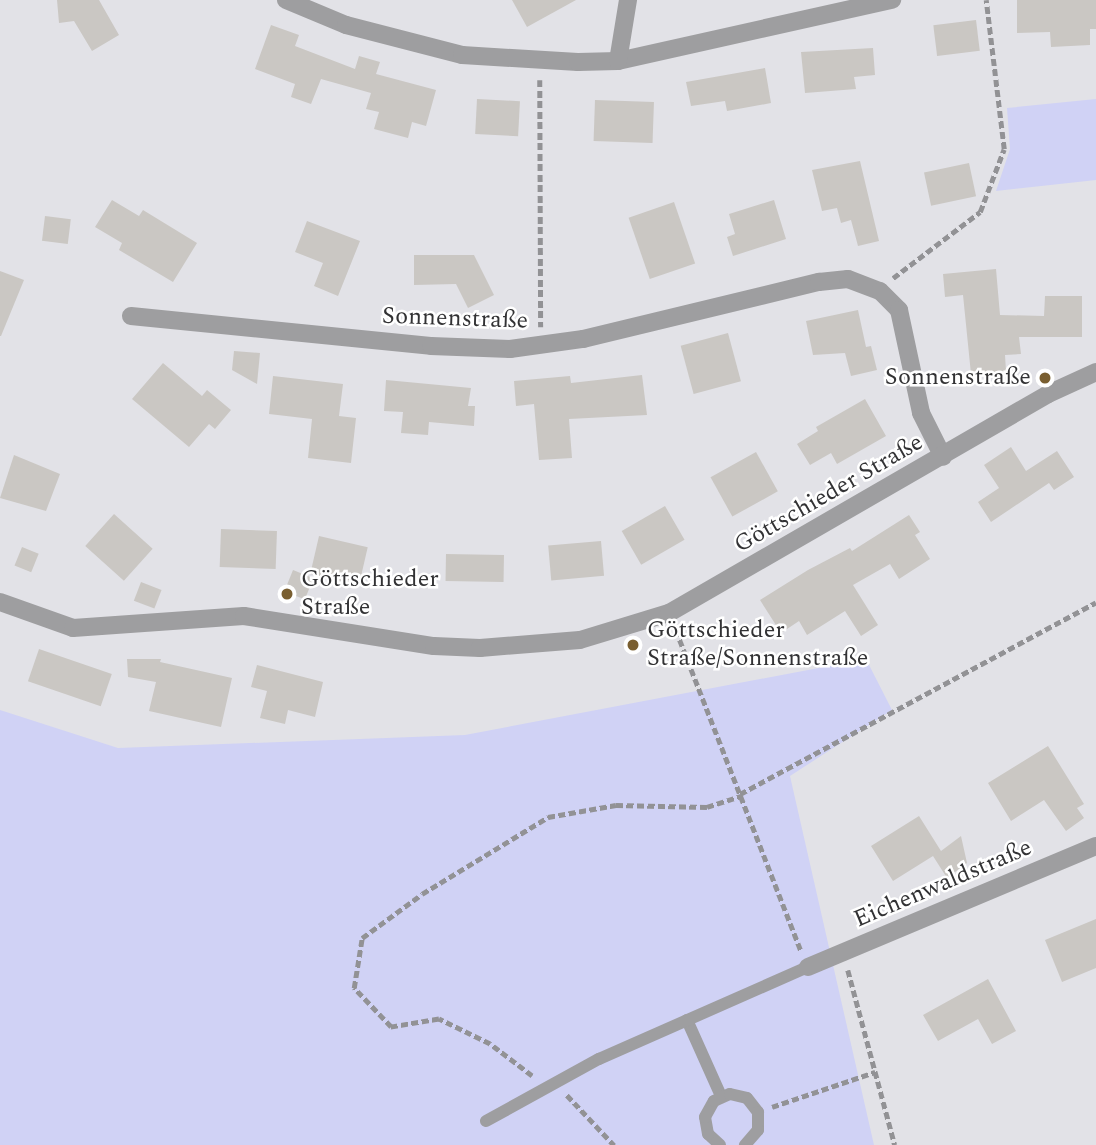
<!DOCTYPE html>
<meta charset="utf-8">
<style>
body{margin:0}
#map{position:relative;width:1096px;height:1145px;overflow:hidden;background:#e2e2e7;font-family:Spectral,serif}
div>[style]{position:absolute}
.green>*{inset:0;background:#d0d2f5}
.building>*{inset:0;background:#cac7c3;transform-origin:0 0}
.path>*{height:4.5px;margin-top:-2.25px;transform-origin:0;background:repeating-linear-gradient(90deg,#929295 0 7px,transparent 0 10.5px)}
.lane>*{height:12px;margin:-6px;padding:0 6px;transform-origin:6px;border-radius:6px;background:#9e9ea0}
.street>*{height:18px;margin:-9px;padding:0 9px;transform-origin:9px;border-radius:9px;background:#9e9ea0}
.dots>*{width:19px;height:19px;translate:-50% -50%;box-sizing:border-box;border:4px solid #fff;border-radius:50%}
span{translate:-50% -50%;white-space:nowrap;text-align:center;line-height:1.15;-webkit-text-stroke:5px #fff;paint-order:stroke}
.street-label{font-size:24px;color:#323234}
.poi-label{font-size:24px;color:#323234}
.right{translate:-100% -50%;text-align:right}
.left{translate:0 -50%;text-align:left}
</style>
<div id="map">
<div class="green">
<i style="clip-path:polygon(1096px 99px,1096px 180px,996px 191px,1010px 149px,1007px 108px)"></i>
<i style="clip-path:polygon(866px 659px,892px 710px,790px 776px,874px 1145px,0 1145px,0 710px,118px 748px,465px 735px)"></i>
</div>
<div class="building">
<i style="clip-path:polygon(57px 0,99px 0,119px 35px,92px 51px,74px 21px,59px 23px)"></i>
<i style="clip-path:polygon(512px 0,576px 0,527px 27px)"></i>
<i style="clip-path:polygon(1017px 0,1096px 0,1096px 29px,1090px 29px,1090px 45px,1051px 47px,1050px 32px,1017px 33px)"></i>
<i style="left:976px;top:20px;width:31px;height:43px;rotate:83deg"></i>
<i style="clip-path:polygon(271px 25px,299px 35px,295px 46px,355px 69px,359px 56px,380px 62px,376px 74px,436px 90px,426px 126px,412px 122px,408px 138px,374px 129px,379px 112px,366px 109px,371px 93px,321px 79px,311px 104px,291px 97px,295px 84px,255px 69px)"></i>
<i style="clip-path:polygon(873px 48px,875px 75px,854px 77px,856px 89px,805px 93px,801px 52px)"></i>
<i style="clip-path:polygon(765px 68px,771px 103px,727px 111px,725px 101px,691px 106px,686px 82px)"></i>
<i style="left:477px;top:99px;width:43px;height:35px;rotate:3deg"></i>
<i style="left:595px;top:100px;width:59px;height:41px;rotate:2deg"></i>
<i style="clip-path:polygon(860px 161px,879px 241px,858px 246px,851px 220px,841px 223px,837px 208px,822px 211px,812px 170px)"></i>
<i style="left:969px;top:163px;width:34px;height:46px;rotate:78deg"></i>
<i style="clip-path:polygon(112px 200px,139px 216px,143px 210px,197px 243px,173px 282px,119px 250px,122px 243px,95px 227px)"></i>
<i style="clip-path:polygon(774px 200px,786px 239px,733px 256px,727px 237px,735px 234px,729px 214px)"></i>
<i style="left:674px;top:202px;width:65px;height:48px;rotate:71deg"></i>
<i style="left:45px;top:216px;width:26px;height:25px;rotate:7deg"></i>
<i style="clip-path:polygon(307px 221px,360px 241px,338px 296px,314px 286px,323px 263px,295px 252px)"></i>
<i style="clip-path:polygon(414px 255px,474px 255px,494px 295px,468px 308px,456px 284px,414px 285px)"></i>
<i style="clip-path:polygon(996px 269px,1000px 315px,1044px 316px,1045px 296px,1082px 296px,1082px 337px,1019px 337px,1021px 354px,1005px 355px,1006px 371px,971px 374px,963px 295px,945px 297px,943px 274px)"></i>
<i style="clip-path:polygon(0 271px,24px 280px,1px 336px,0 336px)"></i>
<i style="clip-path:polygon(858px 310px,866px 347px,871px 346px,877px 370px,851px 376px,845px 353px,813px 355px,806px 321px)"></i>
<i style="left:728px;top:333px;width:50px;height:49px;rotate:75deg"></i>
<i style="clip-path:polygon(234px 351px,260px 353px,257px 384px,232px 370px)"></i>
<i style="clip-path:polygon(163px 363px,202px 396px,207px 390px,231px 410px,215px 429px,209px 424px,189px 447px,132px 399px)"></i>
<i style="clip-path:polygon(642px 375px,647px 415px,569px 419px,572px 458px,539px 460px,534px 404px,516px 406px,514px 381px,570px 376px,571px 383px)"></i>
<i style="clip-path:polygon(273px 376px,343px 384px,339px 416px,356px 418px,351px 463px,308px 458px,312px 419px,269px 414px)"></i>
<i style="clip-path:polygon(386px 380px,471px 388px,468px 406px,475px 406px,474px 426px,429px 422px,428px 435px,401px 433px,403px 412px,384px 411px)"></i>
<i style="clip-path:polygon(865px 399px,886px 436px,837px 464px,831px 453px,810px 465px,797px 444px,818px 431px,816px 427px)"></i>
<i style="clip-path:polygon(1011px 447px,1026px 471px,1057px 451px,1074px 477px,1054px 490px,1049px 483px,991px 522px,978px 502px,999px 488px,984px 465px)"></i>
<i style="left:756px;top:452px;width:45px;height:52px;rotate:61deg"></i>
<i style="clip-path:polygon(14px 455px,60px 474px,46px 511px,0 498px)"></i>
<i style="left:665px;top:506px;width:39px;height:50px;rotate:60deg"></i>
<i style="left:114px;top:514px;width:52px;height:43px;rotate:42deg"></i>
<i style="clip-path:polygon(909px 515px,920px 532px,915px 535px,930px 559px,899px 579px,890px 564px,853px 585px,878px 625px,861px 636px,845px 611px,807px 635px,799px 621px,781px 633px,760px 600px,808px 570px,850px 548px,852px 551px)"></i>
<i style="left:221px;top:529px;width:56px;height:38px;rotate:2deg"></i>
<i style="left:319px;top:536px;width:50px;height:39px;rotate:13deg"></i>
<i style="left:601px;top:541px;width:35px;height:53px;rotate:85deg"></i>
<i style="left:22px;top:547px;width:18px;height:20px;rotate:22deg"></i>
<i style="left:446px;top:554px;width:58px;height:27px;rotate:1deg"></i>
<i style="left:293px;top:570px;width:22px;height:23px;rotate:22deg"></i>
<i style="left:141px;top:582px;width:22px;height:20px;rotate:21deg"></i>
<i style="left:39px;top:649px;width:77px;height:34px;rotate:19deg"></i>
<i style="clip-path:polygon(127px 659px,161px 659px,160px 662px,232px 678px,221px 727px,149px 711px,156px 682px,128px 677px)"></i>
<i style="clip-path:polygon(257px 665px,323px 682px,315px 717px,288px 710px,285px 724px,260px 718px,267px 691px,251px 687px)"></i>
<i style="clip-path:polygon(1048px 746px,1084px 804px,1077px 808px,1084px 818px,1066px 831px,1044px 800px,1011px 821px,988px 783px)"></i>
<i style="clip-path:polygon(919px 816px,941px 851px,961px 836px,967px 863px,947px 878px,933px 856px,893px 881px,871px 846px)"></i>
<i style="clip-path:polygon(1096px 919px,1096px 968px,1062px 982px,1045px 940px)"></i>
<i style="clip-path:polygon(988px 979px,1016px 1031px,992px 1044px,978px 1019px,938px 1041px,923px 1015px)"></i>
</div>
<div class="path">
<i style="left:540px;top:80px;width:247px;rotate:89.8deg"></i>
<i style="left:893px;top:278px;width:109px;rotate:-37.2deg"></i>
<i style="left:980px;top:212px;width:67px;rotate:-69.1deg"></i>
<i style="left:1004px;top:149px;width:150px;rotate:-96.9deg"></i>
<i style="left:676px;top:630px;width:344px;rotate:68.7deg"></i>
<i style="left:740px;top:794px;width:404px;rotate:-28.3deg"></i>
<i style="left:848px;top:970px;width:181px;rotate:75deg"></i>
<i style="left:532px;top:1076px;width:53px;rotate:-142.7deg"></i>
<i style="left:490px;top:1044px;width:57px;rotate:-153.9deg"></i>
<i style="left:439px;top:1019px;width:49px;rotate:170.5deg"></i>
<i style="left:391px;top:1027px;width:54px;rotate:-133.5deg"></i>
<i style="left:354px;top:988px;width:51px;rotate:-80.9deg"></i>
<i style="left:362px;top:938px;width:74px;rotate:-36.3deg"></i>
<i style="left:422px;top:894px;width:148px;rotate:-31.4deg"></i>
<i style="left:548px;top:817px;width:69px;rotate:-10deg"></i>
<i style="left:616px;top:805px;width:91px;rotate:1.3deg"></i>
<i style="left:707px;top:807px;width:36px;rotate:-18deg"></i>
<i style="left:567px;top:1095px;width:69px;rotate:46.8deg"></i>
<i style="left:772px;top:1107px;width:109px;rotate:-18.8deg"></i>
</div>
<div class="lane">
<i style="left:687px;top:1020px;width:83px;rotate:65.9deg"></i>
<i style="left:486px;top:1121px;width:129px;rotate:-28.8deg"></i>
<i style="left:599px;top:1059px;width:228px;rotate:-23.8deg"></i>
<i style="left:720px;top:1145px;width:16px;rotate:-137deg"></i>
<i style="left:708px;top:1134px;width:17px;rotate:-100deg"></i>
<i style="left:705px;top:1117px;width:18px;rotate:-61deg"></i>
<i style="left:714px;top:1101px;width:17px;rotate:-24deg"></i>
<i style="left:730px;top:1094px;width:17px;rotate:13deg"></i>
<i style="left:747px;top:1098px;width:18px;rotate:52deg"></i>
<i style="left:758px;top:1112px;width:18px;rotate:90deg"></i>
<i style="left:758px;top:1130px;width:20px;rotate:131deg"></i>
</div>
<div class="street">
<i style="left:286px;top:0;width:65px;rotate:22.6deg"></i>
<i style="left:346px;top:25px;width:120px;rotate:14.5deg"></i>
<i style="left:462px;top:55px;width:116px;rotate:3.5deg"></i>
<i style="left:578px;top:62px;width:40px;rotate:-1.4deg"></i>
<i style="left:618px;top:61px;width:281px;rotate:-12.6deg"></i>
<i style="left:618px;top:61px;width:62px;rotate:-80.7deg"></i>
<i style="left:131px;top:316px;width:301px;rotate:5.7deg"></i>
<i style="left:431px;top:346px;width:79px;rotate:2.2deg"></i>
<i style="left:510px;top:349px;width:74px;rotate:-7.8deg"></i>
<i style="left:583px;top:339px;width:243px;rotate:-13.6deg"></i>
<i style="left:819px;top:282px;width:29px;rotate:-6deg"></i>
<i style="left:848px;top:279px;width:34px;rotate:21deg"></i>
<i style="left:880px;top:291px;width:27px;rotate:45deg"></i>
<i style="left:899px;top:310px;width:105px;rotate:77.9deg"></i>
<i style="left:921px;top:413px;width:49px;rotate:63.4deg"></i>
<i style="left:0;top:602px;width:77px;rotate:19.6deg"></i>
<i style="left:73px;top:628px;width:171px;rotate:-4deg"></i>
<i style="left:244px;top:616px;width:192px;rotate:9deg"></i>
<i style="left:434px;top:646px;width:46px;rotate:2.5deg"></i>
<i style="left:480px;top:648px;width:100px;rotate:-4.6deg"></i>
<i style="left:580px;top:640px;width:93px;rotate:-16.9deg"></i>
<i style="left:669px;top:613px;width:438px;rotate:-30deg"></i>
<i style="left:1048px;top:394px;width:53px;rotate:-24.6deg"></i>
<i style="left:808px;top:967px;width:312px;rotate:-22.8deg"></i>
</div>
<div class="dots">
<i style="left:1045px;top:378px;background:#795e30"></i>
<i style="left:287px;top:594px;background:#795e30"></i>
<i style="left:633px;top:645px;background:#795e30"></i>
</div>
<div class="street-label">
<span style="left:455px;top:319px;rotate:2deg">Sonnenstraße</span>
<span style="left:829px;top:494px;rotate:-30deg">Göttschieder Straße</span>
<span style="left:943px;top:884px;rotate:-23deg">Eichenwaldstraße</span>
</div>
<div class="poi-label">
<span class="right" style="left:1031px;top:378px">Sonnenstraße</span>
<span class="left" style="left:301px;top:594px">Göttschieder<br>Straße</span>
<span class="left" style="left:647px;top:645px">Göttschieder<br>Straße/Sonnenstraße</span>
</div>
</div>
